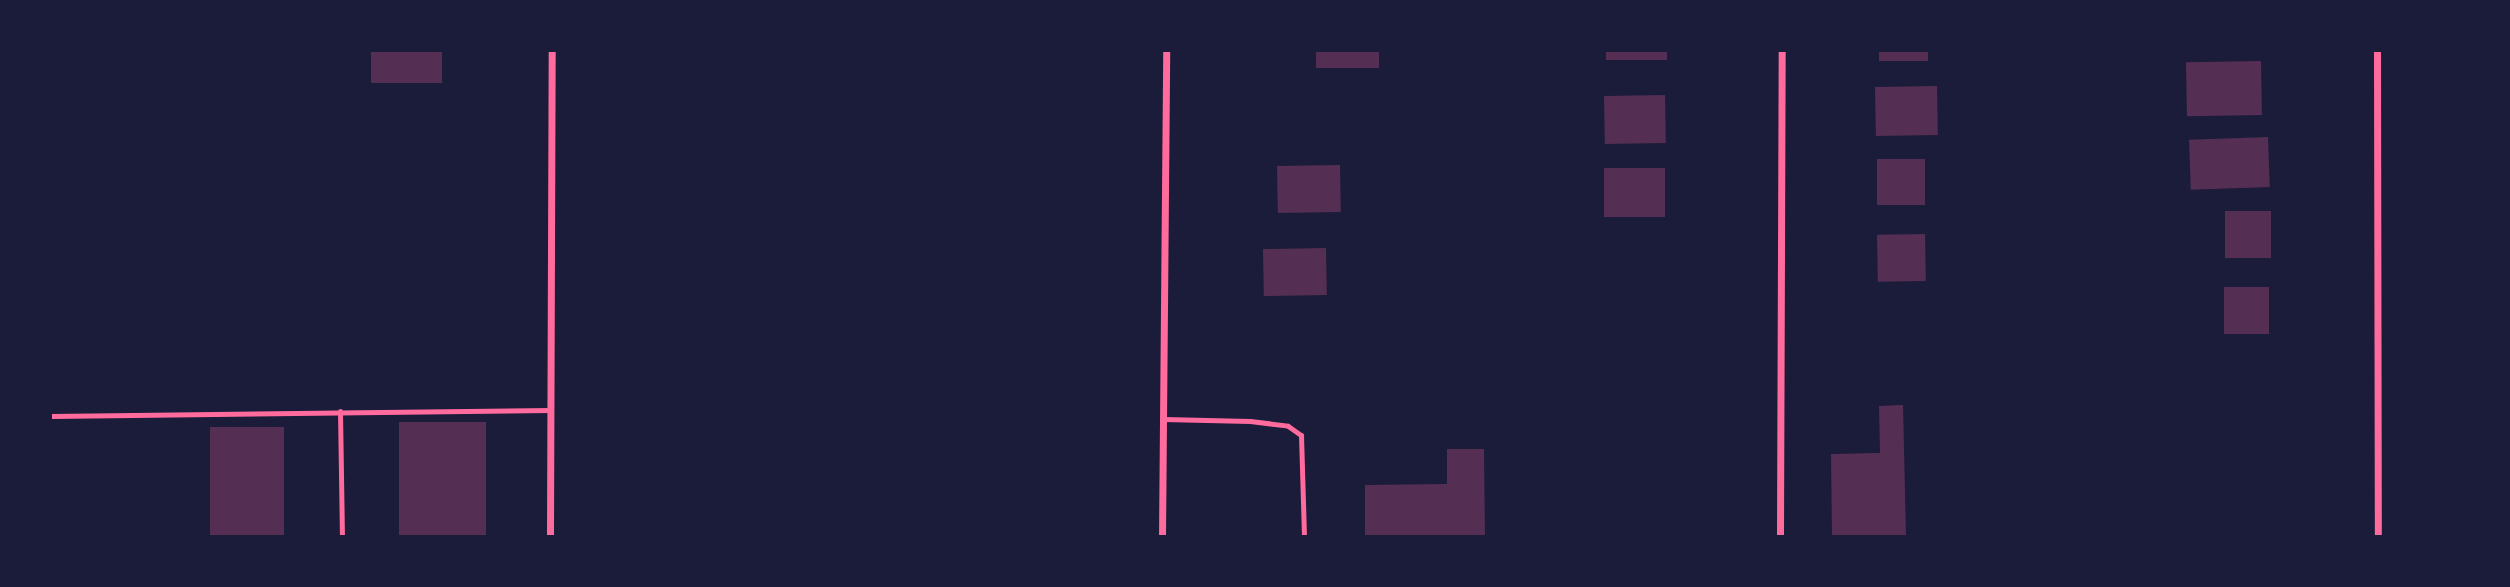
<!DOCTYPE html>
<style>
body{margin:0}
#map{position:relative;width:2510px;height:587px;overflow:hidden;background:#1b1b3a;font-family:"Noto Sans",sans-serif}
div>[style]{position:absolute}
.building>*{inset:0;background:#542f53;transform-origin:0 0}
.service>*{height:5px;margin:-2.5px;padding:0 2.5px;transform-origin:2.5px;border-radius:2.5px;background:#ff6b9d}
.minor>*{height:7px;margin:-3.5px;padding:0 3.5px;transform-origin:3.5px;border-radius:3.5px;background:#ff6b9d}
span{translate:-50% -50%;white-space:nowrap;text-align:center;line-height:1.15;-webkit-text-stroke:5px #1b1b3a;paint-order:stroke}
.frame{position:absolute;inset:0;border:52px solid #1b1b3a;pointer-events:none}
</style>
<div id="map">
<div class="building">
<i style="left:371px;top:51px;width:71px;height:32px"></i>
<i style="left:1316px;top:51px;width:63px;height:17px"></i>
<i style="left:1606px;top:51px;width:61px;height:9px"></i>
<i style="left:1879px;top:51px;width:49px;height:10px"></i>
<i style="left:2261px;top:61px;width:54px;height:75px;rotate:89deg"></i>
<i style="left:1937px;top:86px;width:49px;height:62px;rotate:89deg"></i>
<i style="left:1665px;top:95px;width:48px;height:61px;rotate:89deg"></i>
<i style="left:2268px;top:137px;width:50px;height:79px;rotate:88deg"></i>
<i style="left:1925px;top:159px;width:46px;height:48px;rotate:90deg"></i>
<i style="left:1340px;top:165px;width:47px;height:63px;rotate:89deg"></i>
<i style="left:1604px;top:168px;width:61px;height:49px"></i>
<i style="left:2225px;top:211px;width:46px;height:47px"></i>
<i style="left:1925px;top:234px;width:47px;height:48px;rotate:89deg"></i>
<i style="left:1326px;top:248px;width:47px;height:63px;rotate:89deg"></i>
<i style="left:2224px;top:287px;width:45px;height:47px"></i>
<i style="clip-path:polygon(1903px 405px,1906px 536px,1832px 536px,1831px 454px,1880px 453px,1879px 406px)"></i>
<i style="left:399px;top:422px;width:87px;height:114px"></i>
<i style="left:210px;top:427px;width:74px;height:109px"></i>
<i style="clip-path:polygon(1447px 449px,1484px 449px,1485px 536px,1365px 536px,1365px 485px,1447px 484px)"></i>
</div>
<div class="service">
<i style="left:340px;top:411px;width:125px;rotate:89.1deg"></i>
<i style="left:51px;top:416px;width:500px;rotate:-0.69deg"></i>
<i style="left:1163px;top:419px;width:87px;rotate:1.3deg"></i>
<i style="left:1250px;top:421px;width:38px;rotate:7deg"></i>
<i style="left:1288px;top:426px;width:16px;rotate:35deg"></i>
<i style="left:1301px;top:435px;width:101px;rotate:88.3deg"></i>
</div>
<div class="minor">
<i style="left:2377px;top:51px;width:485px;rotate:89.9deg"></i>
<i style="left:550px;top:536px;width:485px;rotate:-89.8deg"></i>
<i style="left:1162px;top:536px;width:485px;rotate:-89.5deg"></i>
<i style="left:1780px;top:536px;width:485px;rotate:-89.8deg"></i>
</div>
<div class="frame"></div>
</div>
